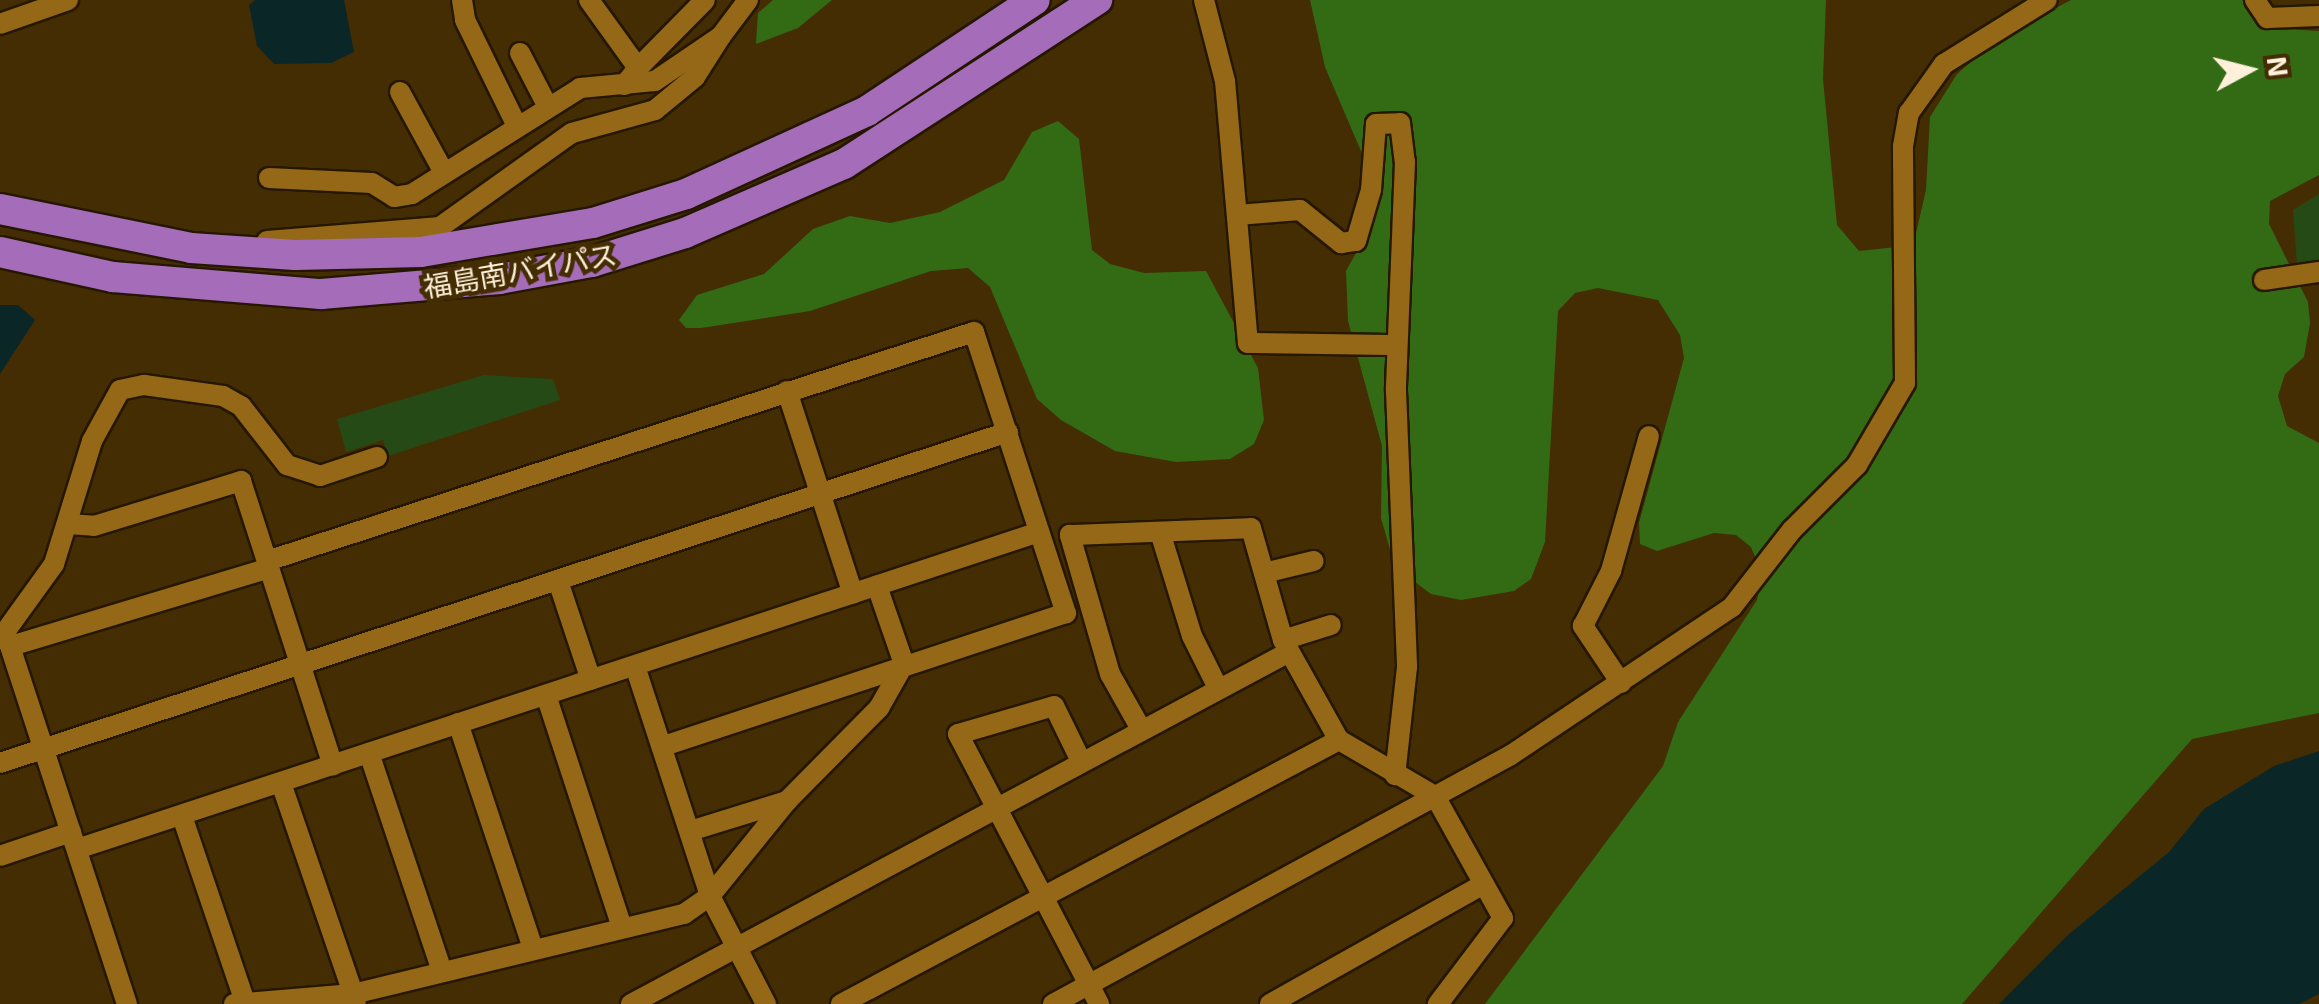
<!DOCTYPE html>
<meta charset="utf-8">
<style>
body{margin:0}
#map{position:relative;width:2319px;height:1004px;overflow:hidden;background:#442d03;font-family:"Exo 2","Noto Sans JP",sans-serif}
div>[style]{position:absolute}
.green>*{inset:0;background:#264a16}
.forest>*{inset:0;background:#336b14}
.water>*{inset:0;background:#0b2627}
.roads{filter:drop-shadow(2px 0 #251701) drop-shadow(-2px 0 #251701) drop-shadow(0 2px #251701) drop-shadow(0 -2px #251701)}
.minor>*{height:20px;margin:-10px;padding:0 10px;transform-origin:10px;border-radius:10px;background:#946817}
.highway>*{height:30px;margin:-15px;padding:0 15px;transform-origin:15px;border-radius:15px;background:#a56cb9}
span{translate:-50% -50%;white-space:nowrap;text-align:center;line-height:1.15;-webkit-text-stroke:9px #442d03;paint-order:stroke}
.street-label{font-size:28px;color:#fef0da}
.north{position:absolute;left:2199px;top:20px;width:100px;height:100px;-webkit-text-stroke:8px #442d03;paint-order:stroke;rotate:83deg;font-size:28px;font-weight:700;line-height:40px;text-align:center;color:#fef0da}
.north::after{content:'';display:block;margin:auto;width:35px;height:45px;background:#fef0da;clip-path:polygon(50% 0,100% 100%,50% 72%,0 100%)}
</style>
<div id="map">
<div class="green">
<i style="clip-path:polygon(2319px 194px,2319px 261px,2297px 265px,2293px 210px)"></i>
<i style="clip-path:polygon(484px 375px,553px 379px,560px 400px,388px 456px,383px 440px,346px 452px,337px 419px)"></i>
</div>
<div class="forest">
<i style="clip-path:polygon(773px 0,832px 0,798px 28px,756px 44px,758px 13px)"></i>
<i style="clip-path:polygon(1310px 0,1826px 0,1823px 79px,1837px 225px,1859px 251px,1897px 247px,1916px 233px,1926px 190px,1930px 117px,1957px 74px,1997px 39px,2071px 0,2242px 0,2263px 28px,2319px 31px,2319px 175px,2270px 201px,2269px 224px,2308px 302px,2310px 323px,2304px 357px,2285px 374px,2278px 396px,2287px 426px,2319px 443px,2319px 713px,2192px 739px,1962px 1004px,1485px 1004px,1663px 766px,1678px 722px,1757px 600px,1762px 574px,1751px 547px,1736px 535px,1714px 533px,1657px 551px,1640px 544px,1639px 523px,1684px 358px,1680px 335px,1658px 300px,1598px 288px,1575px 293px,1558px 311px,1545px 542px,1531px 579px,1514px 591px,1461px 600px,1431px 594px,1395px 567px,1381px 518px,1382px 446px,1348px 321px,1346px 271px,1371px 226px,1361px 151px,1325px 67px)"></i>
<i style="clip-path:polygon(1058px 121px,1079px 139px,1092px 250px,1110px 264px,1144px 273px,1206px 271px,1258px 368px,1264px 420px,1254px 444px,1230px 459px,1176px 462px,1115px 451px,1061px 420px,1037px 399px,990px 287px,968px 268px,931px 271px,810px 311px,701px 328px,686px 328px,679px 320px,697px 295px,764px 274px,813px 229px,850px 216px,890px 223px,940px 212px,1004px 180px,1032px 132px)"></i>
</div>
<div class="water">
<i style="clip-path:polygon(255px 0,344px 0,354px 52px,331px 63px,274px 64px,257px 46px,249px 5px)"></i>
<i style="clip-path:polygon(0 305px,18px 305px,35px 320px,0 374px)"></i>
<i style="clip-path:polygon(2319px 751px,2319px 994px,2299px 1004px,1999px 1004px,2069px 934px,2169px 852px,2204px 809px,2274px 766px)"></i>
</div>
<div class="roads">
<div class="minor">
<i style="left:462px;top:0;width:20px;rotate:81deg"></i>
<i style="left:465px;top:20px;width:116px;rotate:63.9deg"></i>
<i style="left:589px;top:0;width:84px;rotate:54.2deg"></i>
<i style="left:638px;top:68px;width:22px;rotate:129deg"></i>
<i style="left:1204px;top:0;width:84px;rotate:75.5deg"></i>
<i style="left:1225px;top:81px;width:263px;rotate:85deg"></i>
<i style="left:1248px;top:343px;width:148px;rotate:0.8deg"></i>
<i style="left:2255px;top:0;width:22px;rotate:56deg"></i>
<i style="left:2267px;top:18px;width:52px;rotate:-2.2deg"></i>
<i style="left:0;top:24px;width:72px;rotate:-19.4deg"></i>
<i style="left:520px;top:53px;width:59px;rotate:62.6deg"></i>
<i style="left:638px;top:68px;width:95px;rotate:-45.4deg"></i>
<i style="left:400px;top:92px;width:90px;rotate:61.4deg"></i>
<i style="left:269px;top:178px;width:103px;rotate:2.8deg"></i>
<i style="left:372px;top:183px;width:26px;rotate:32deg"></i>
<i style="left:394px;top:197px;width:18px;rotate:-9deg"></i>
<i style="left:412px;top:194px;width:199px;rotate:-32.2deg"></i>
<i style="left:580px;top:88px;width:75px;rotate:-5.3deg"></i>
<i style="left:655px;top:81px;width:80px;rotate:-34.3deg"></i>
<i style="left:721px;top:36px;width:45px;rotate:-53.1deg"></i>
<i style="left:1237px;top:215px;width:63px;rotate:-4.5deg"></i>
<i style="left:1300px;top:210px;width:53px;rotate:38.8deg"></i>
<i style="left:1341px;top:243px;width:15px;rotate:-8deg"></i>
<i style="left:1356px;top:241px;width:53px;rotate:-73.6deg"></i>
<i style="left:1371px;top:190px;width:66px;rotate:-85.7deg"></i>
<i style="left:1376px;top:124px;width:24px;rotate:-2deg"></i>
<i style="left:1400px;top:123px;width:39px;rotate:83deg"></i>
<i style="left:1405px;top:162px;width:229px;rotate:92.3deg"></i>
<i style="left:1396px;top:391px;width:276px;rotate:87.7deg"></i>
<i style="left:1407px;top:667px;width:109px;rotate:96.3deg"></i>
<i style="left:267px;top:241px;width:174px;rotate:-4.6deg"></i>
<i style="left:440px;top:227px;width:162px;rotate:-35.5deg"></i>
<i style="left:572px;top:133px;width:86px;rotate:-15.5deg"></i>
<i style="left:655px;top:110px;width:52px;rotate:-39.5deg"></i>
<i style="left:695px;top:77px;width:49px;rotate:-57.6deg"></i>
<i style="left:2264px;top:280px;width:56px;rotate:-8.3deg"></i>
<i style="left:787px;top:391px;width:213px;rotate:72deg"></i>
<i style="left:68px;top:524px;width:26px;rotate:4deg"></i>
<i style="left:94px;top:526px;width:154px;rotate:-17deg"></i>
<i style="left:241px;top:481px;width:299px;rotate:72.1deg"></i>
<i style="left:1160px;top:532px;width:109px;rotate:72.9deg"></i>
<i style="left:1192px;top:636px;width:58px;rotate:63.4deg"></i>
<i style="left:267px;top:561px;width:743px;rotate:-17.95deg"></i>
<i style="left:974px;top:332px;width:296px;rotate:71.9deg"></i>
<i style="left:1066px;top:613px;width:426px;rotate:161.7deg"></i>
<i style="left:1264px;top:573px;width:51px;rotate:-13.5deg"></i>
<i style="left:558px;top:581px;width:104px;rotate:71.6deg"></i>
<i style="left:6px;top:634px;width:389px;rotate:71.9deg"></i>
<i style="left:0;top:639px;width:92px;rotate:-54.2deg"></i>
<i style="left:54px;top:564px;width:129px;rotate:-72.8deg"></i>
<i style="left:92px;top:441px;width:58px;rotate:-61.2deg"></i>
<i style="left:120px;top:390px;width:25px;rotate:-12deg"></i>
<i style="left:144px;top:385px;width:80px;rotate:7.9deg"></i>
<i style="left:223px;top:396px;width:21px;rotate:29deg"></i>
<i style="left:241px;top:406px;width:75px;rotate:52.1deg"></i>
<i style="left:287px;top:465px;width:35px;rotate:18deg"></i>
<i style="left:320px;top:476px;width:60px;rotate:-18.4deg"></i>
<i style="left:1283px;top:640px;width:50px;rotate:-17.4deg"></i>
<i style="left:11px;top:646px;width:270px;rotate:-16.8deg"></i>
<i style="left:635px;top:666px;width:242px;rotate:71.9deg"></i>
<i style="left:710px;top:896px;width:122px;rotate:62.6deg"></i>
<i style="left:1621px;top:683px;width:69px;rotate:-123.7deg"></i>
<i style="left:1583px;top:626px;width:62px;rotate:-63deg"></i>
<i style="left:1611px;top:571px;width:140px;rotate:-74.3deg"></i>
<i style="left:546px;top:695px;width:244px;rotate:71.9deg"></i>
<i style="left:458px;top:723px;width:237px;rotate:71.6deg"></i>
<i style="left:1141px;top:729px;width:63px;rotate:-119.4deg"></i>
<i style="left:1110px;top:674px;width:145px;rotate:-106.1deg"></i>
<i style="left:1070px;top:535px;width:181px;rotate:-2.2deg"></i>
<i style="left:1251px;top:528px;width:116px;rotate:74.1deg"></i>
<i style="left:1283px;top:640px;width:115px;rotate:60.8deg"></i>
<i style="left:1339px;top:740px;width:111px;rotate:30.3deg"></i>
<i style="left:1435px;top:796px;width:140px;rotate:60.9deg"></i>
<i style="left:1503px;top:918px;width:108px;rotate:127.1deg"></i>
<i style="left:369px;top:753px;width:230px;rotate:71.5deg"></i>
<i style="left:1081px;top:761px;width:61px;rotate:-116.1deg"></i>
<i style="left:1054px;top:706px;width:100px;rotate:163.7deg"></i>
<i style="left:958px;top:734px;width:305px;rotate:62.4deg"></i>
<i style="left:0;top:763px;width:1061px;rotate:-18.18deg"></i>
<i style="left:281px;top:783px;width:231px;rotate:71.1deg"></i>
<i style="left:182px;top:816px;width:196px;rotate:71.3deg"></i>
<i style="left:690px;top:831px;width:102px;rotate:-17.2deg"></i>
<i style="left:77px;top:849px;width:1013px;rotate:-18.24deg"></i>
<i style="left:0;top:856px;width:75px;rotate:-18.7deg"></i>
<i style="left:234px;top:1004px;width:119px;rotate:-4.8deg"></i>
<i style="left:353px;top:994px;width:341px;rotate:-13.6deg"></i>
<i style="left:684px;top:914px;width:32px;rotate:-35deg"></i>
<i style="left:710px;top:896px;width:122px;rotate:-51deg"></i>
<i style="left:787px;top:801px;width:131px;rotate:-45.3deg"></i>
<i style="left:879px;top:708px;width:51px;rotate:-60.4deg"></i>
<i style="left:904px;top:664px;width:83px;rotate:-109.1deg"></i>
<i style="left:631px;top:1004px;width:746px;rotate:-28.14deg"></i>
<i style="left:841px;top:1004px;width:564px;rotate:-27.93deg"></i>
<i style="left:1053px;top:1004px;width:521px;rotate:-28.53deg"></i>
<i style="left:1511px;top:755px;width:266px;rotate:-33.8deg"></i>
<i style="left:1732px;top:607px;width:98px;rotate:-52.1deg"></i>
<i style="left:1792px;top:530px;width:92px;rotate:-45deg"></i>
<i style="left:1857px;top:465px;width:95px;rotate:-59.7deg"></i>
<i style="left:1905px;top:383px;width:237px;rotate:-90.5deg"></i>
<i style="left:1903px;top:146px;width:34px;rotate:-80deg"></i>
<i style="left:1909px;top:113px;width:60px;rotate:-54.5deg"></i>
<i style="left:1944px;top:64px;width:121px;rotate:-31.9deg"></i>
<i style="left:1270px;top:1004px;width:245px;rotate:-29.3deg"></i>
</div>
<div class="highway">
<i style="left:0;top:209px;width:195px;rotate:11.5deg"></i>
<i style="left:191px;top:248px;width:104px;rotate:3.9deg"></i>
<i style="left:295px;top:255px;width:126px;rotate:-1.4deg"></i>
<i style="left:421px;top:252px;width:174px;rotate:-9.6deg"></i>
<i style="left:593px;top:223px;width:97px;rotate:-17.3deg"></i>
<i style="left:686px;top:194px;width:199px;rotate:-24.6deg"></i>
<i style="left:867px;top:111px;width:201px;rotate:-33.5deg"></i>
<i style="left:0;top:252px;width:116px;rotate:12.5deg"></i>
<i style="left:113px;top:277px;width:209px;rotate:4.7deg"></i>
<i style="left:321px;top:294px;width:179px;rotate:-4.8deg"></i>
<i style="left:499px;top:279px;width:95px;rotate:-10.4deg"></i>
<i style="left:592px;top:262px;width:97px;rotate:-17.3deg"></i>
<i style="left:685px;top:233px;width:173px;rotate:-23.5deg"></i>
<i style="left:844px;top:164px;width:302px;rotate:-33deg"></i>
</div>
</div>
<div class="street-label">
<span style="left:520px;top:270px;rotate:-10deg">福島南バイパス</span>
</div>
<div class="north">N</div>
</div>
